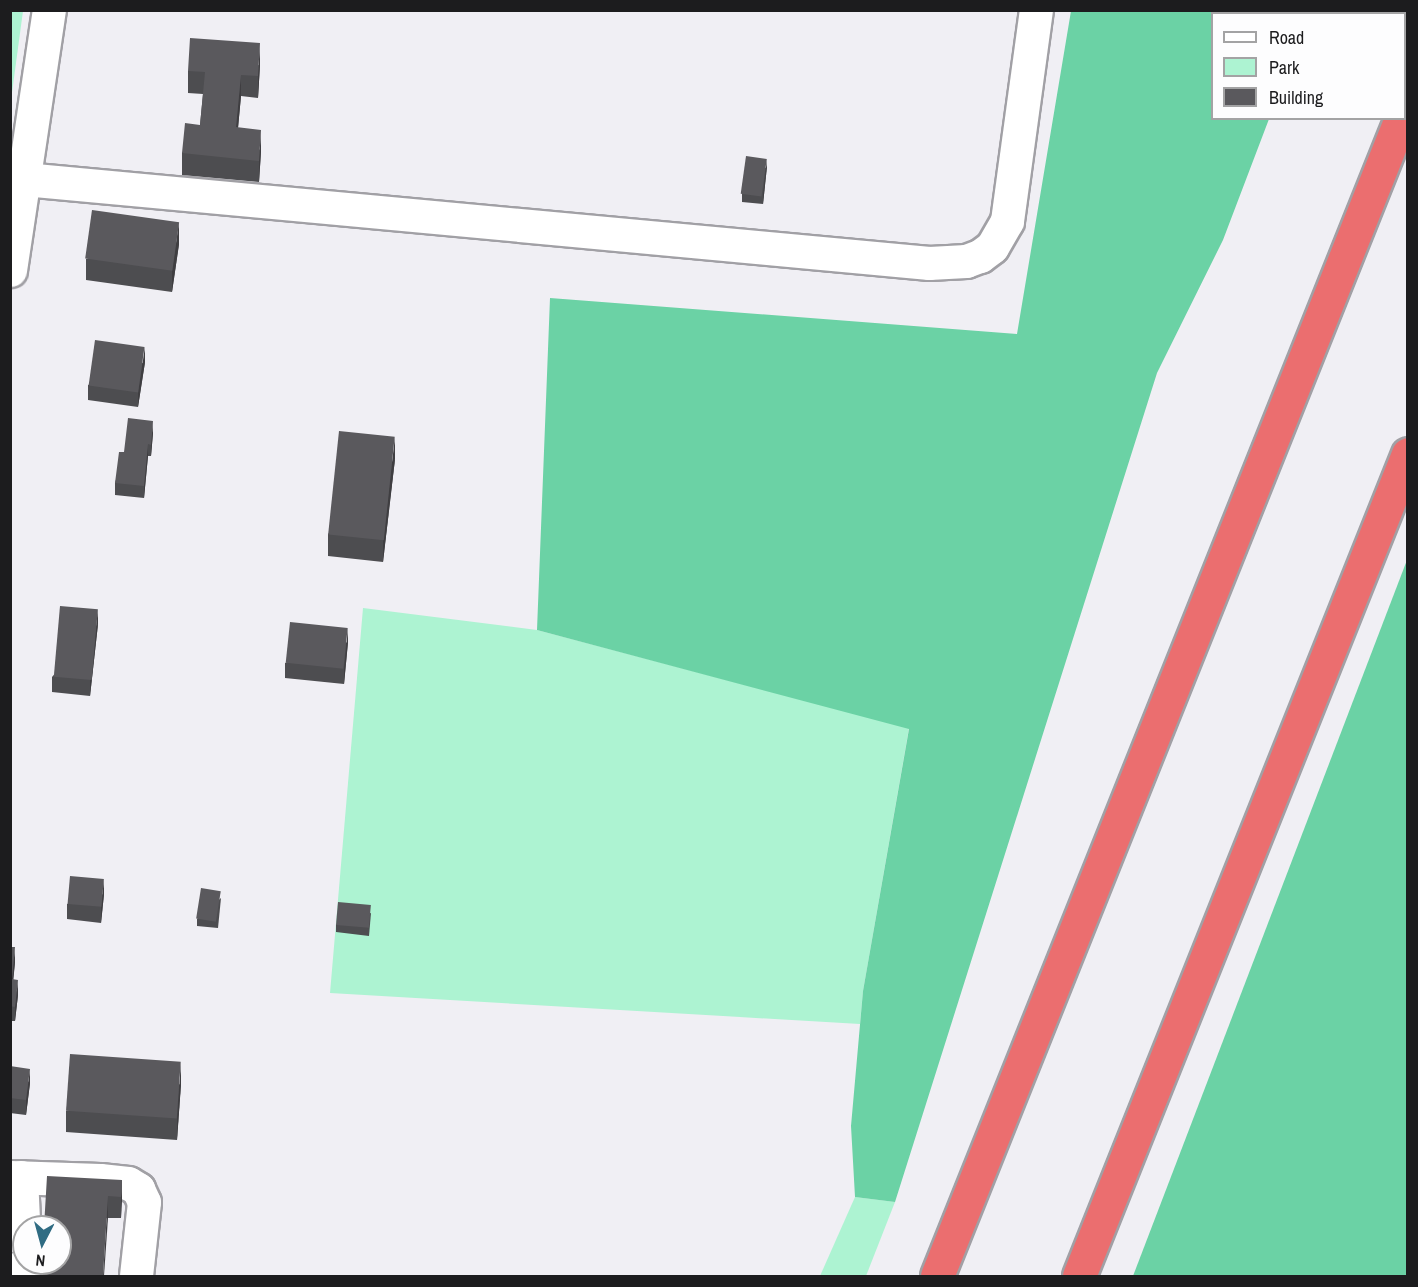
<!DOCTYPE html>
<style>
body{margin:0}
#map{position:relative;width:1418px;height:1287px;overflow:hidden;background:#f0eff4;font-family:"Archivo Narrow",sans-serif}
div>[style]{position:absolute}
.green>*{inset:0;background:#adf3d2}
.forest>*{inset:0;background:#6bd2a5}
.roads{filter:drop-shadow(2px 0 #a1a0a5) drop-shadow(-2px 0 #a1a0a5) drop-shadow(0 2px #a1a0a5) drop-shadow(0 -2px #a1a0a5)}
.minor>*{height:33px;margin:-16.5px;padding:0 16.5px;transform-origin:16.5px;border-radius:16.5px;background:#fff}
.highway>*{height:33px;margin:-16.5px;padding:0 16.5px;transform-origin:16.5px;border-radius:16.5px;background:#eb6e6f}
.wall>*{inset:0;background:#4d4d50}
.shaded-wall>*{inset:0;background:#3f3e41}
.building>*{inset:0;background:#5a595d;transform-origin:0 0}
span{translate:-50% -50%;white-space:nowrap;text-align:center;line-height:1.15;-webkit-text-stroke:6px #fdfdfe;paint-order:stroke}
.frame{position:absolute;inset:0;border:12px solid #1c1c1e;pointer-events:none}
.legend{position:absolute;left:1211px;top:12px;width:195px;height:108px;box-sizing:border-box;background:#fdfdfe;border:2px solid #a3a3a4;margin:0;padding:8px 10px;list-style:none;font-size:18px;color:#1c1c1e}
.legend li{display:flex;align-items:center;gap:12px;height:30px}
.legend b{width:30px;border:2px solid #a3a3a4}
.north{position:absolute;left:12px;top:1215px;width:60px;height:60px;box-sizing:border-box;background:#fdfdfe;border:2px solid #a3a3a4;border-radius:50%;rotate:186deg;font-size:16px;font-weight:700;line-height:24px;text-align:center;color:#1c1c1e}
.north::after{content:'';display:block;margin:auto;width:21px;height:27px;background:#306c83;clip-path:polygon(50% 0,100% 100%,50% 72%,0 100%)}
</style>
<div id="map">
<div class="green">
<i style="clip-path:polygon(11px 10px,23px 11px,11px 100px,10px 11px)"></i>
<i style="clip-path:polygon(363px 608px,537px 630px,909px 728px,863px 991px,860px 1024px,330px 993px)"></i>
<i style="clip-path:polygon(855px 1197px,895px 1202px,866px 1276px,820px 1276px)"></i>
</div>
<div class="forest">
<i style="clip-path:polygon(1071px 11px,1350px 11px,1341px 14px,1212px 14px,1212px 118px,1269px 119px,1223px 240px,1157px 373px,895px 1202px,855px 1197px,851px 1126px,863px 991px,909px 729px,537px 630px,550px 298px,1017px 334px)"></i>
<i style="clip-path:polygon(1407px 560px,1407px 1276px,1133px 1276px)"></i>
</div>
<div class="roads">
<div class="minor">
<i style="left:24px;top:179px;width:909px;rotate:5.3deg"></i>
<i style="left:929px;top:263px;width:37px;rotate:-3deg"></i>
<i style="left:966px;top:261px;width:15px;rotate:-20deg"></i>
<i style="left:980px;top:256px;width:15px;rotate:-37deg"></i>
<i style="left:992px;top:247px;width:30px;rotate:-60deg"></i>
<i style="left:1007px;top:221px;width:213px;rotate:-82.2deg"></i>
<i style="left:10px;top:270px;width:263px;rotate:-81.5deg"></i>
<i style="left:10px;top:1177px;width:90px;rotate:1.9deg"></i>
<i style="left:100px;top:1180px;width:28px;rotate:6deg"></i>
<i style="left:128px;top:1183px;width:12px;rotate:31deg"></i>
<i style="left:138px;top:1189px;width:14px;rotate:65deg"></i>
<i style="left:144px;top:1202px;width:74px;rotate:96.2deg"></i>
<i style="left:21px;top:1177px;width:63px;rotate:87.3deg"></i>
<i style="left:25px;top:1263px;width:13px;rotate:86deg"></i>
</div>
<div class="highway">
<i style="left:937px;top:1276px;width:1248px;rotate:-68.16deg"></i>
<i style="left:1079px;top:1276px;width:885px;rotate:-68.19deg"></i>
</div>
</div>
<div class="wall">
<i style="clip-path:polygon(260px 65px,258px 98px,241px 96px,238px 128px,261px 151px,259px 182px,182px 175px,182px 153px,200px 125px,203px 94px,188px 93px,188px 71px)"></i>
<i style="clip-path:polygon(767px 166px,763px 204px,742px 202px,742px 194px)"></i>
<i style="clip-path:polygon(179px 244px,172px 292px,86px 280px,86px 259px)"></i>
<i style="clip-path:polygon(145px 362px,138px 407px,88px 400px,88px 385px)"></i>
<i style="clip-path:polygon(153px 433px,151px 456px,148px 456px,144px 498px,115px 495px,115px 483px,124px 452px)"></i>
<i style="clip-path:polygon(395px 459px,383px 562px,328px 556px,328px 534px)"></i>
<i style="clip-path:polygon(98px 624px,90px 696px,52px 692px,52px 677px)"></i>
<i style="clip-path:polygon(348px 642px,344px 684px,285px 678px,285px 663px)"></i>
<i style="clip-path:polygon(104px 894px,101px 923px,67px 919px,67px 904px)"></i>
<i style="clip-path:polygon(221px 898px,218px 928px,197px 926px,197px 919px)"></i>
<i style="clip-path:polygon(371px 913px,369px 936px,336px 932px,336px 925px)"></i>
<i style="clip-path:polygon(10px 947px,15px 962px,13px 980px,18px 995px,15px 1021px,10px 1021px)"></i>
<i style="clip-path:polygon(10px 1066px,30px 1083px,26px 1115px,10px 1113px)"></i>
<i style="clip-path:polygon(181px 1084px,177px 1140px,66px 1132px,66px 1111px)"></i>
<i style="clip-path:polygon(122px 1180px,121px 1218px,108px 1218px,60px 1227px)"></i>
</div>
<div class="shaded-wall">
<i style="clip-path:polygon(260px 43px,260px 65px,258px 98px,258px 76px)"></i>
<i style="clip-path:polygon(241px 75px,241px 96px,236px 149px,236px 127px)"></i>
<i style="clip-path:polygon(261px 130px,261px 151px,259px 182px,259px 161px)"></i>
<i style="clip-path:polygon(767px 159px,767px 166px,763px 204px,763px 196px)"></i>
<i style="clip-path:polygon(179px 222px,179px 244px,172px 292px,172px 271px)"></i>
<i style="clip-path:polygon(145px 347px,145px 362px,138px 407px,138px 393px)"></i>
<i style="clip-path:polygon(153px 421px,153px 433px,151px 456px,151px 445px)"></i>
<i style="clip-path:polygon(395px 437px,395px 459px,383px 562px,383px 540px)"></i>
<i style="clip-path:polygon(148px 444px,148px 456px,144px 498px,144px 486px)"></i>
<i style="clip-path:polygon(98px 609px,98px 624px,90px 696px,90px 681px)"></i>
<i style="clip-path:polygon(348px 628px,348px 642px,344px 684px,344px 670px)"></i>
<i style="clip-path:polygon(104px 879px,104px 894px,101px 923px,101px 908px)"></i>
<i style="clip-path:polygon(15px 947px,15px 962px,12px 994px,12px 979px)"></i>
<i style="clip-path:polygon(18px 980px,18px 995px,15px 1021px,15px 1007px)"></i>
<i style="clip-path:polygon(181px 1062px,181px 1084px,177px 1140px,177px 1118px)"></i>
<i style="clip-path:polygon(30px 1069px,30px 1083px,26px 1115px,26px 1100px)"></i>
<i style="clip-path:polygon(122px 1180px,122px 1201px,121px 1218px,121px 1197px)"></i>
<i style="clip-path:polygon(108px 1196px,108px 1218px,104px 1276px,103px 1276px)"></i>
</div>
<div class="building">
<i style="clip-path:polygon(190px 38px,260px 43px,258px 76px,241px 75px,236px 127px,261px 130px,259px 161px,182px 153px,185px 123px,200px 125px,205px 72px,188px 71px)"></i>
<i style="left:746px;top:156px;width:21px;height:38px;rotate:8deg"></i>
<i style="left:92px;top:210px;width:88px;height:49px;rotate:8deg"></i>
<i style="left:95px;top:340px;width:50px;height:46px;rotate:8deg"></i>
<i style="clip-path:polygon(128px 418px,153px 421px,151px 445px,148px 444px,144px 486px,115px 483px,119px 452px,124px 452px)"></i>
<i style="left:339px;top:431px;width:56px;height:104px;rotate:6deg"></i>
<i style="left:60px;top:606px;width:38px;height:71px;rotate:5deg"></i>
<i style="left:290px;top:622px;width:58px;height:41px;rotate:6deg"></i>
<i style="left:70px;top:876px;width:34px;height:28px;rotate:5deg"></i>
<i style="left:201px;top:888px;width:20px;height:31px;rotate:9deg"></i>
<i style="left:338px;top:902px;width:33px;height:23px;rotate:5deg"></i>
<i style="clip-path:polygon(10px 947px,15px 947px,12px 979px,18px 980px,15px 1007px,10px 1006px)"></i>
<i style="left:70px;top:1054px;width:111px;height:57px;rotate:4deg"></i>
<i style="clip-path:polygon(10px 1066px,30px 1069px,26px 1100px,10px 1098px)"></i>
<i style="clip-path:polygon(47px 1176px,122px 1180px,121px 1197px,108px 1196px,103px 1276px,41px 1276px,43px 1263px,60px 1263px,60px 1227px,44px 1227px)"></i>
</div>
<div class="frame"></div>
<ul class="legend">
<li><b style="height:8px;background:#fff"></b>Road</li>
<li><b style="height:16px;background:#adf3d2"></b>Park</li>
<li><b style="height:16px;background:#5a595d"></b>Building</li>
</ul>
<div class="north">N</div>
</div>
